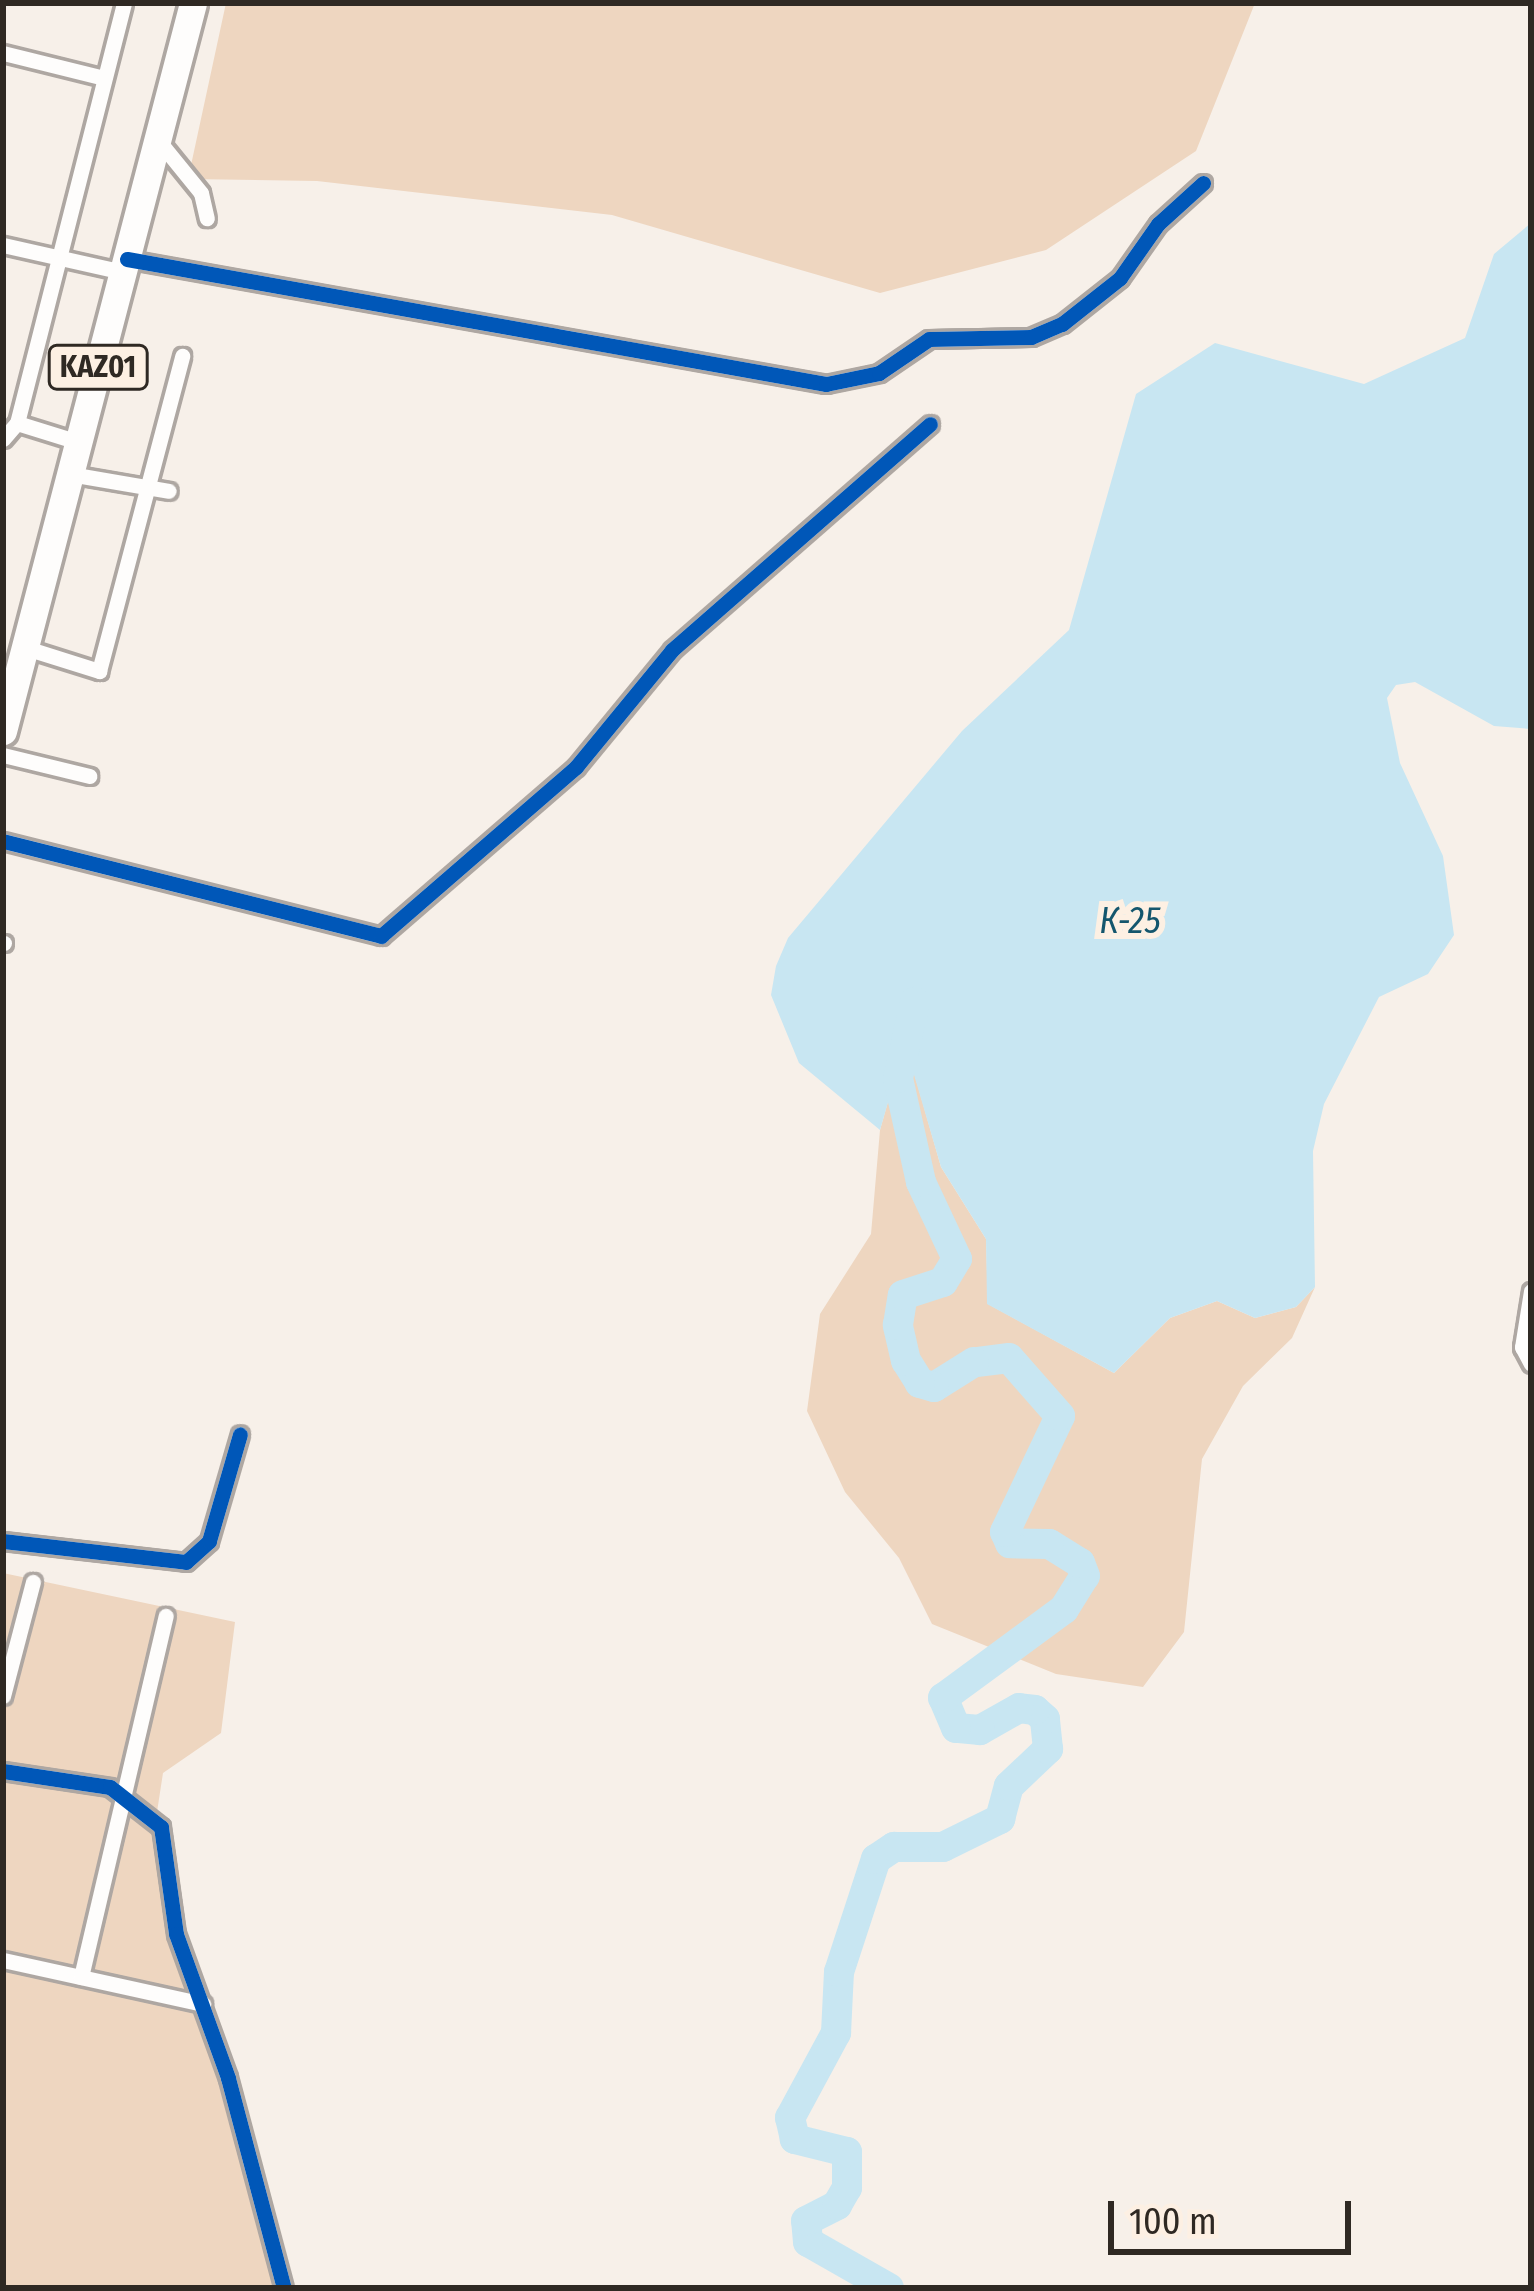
<!DOCTYPE html>
<meta charset="utf-8">
<style>
body{margin:0}
#map{position:relative;width:1534px;height:2291px;overflow:hidden;background:#f7f0e9;font-family:"Fira Sans Condensed",sans-serif}
div>[style]{position:absolute}
.green>*{inset:0;background:#eed6c0}
.water>*{inset:0;background:#c8e6f2}
.river>*{height:30px;margin:-15px;padding:0 15px;transform-origin:15px;border-radius:15px;background:#c8e6f2}
.roads{filter:drop-shadow(3px 0 #aea7a2) drop-shadow(-3px 0 #aea7a2) drop-shadow(0 3px #aea7a2) drop-shadow(0 -3px #aea7a2)}
.street>*{height:15px;margin:-7.5px;padding:0 7.5px;transform-origin:7.5px;border-radius:7.5px;background:#fefdfc}
.highway>*{height:27px;margin:-13.5px;padding:0 13.5px;transform-origin:13.5px;border-radius:13.5px;background:#fefdfc}
.cycleway>*{height:15px;margin:-7.5px;padding:0 7.5px;transform-origin:7.5px;border-radius:7.5px;background:#0057b8}
span{translate:-50% -50%;white-space:nowrap;text-align:center;line-height:1.15;-webkit-text-stroke:12px #fdf0e3;paint-order:stroke}
.shield-label span{padding:3px 9px;background:#fdf0e3;border:3px solid;border-radius:9px;-webkit-text-stroke-width:0}
.shield-label{font-size:30px;color:#2f2923;font-weight:700}
.water-label{font-size:36px;color:#14566d;font-style:italic}
.frame{position:absolute;inset:0;border:6px solid #2f2923;pointer-events:none}
.scale{position:absolute;left:1108px;top:2201px;width:243px;height:54px;box-sizing:border-box;border:6px solid #2f2923;border-top:0;padding-left:15px;font-size:36px;line-height:42px;white-space:nowrap;color:#2f2923;-webkit-text-stroke:9px #fdf0e3;paint-order:stroke}
</style>
<div id="map">
<div class="green">
<i style="clip-path:polygon(226px 3px,1255px 3px,1196px 151px,1046px 250px,880px 293px,612px 215px,317px 181px,188px 179px)"></i>
<i style="clip-path:polygon(905px 1041px,941px 1167px,986px 1239px,988px 1304px,1114px 1373px,1170px 1318px,1217px 1301px,1255px 1318px,1296px 1307px,1315px 1287px,1292px 1338px,1243px 1386px,1202px 1459px,1184px 1632px,1143px 1687px,1056px 1674px,932px 1624px,899px 1558px,845px 1492px,807px 1411px,820px 1314px,871px 1234px,880px 1130px)"></i>
<i style="clip-path:polygon(3px 1573px,235px 1622px,221px 1733px,163px 1773px,155px 1825px,276px 2288px,3px 2288px)"></i>
</div>
<div class="water">
<i style="clip-path:polygon(1531px 223px,1531px 729px,1494px 726px,1415px 682px,1396px 685px,1387px 698px,1400px 763px,1443px 856px,1454px 935px,1428px 974px,1379px 997px,1324px 1104px,1313px 1151px,1315px 1287px,1296px 1307px,1255px 1318px,1217px 1301px,1170px 1318px,1114px 1373px,987px 1304px,986px 1239px,941px 1167px,905px 1044px,880px 1130px,799px 1063px,771px 995px,776px 966px,788px 938px,962px 731px,1069px 630px,1136px 394px,1215px 343px,1364px 384px,1465px 338px,1494px 254px)"></i>
</div>
<div class="river">
<i style="left:889px;top:2288px;width:93px;rotate:-150.4deg"></i>
<i style="left:808px;top:2242px;width:21px;rotate:-95deg"></i>
<i style="left:806px;top:2221px;width:35px;rotate:-27deg"></i>
<i style="left:837px;top:2205px;width:20px;rotate:-60deg"></i>
<i style="left:847px;top:2188px;width:36px;rotate:-90deg"></i>
<i style="left:847px;top:2152px;width:54px;rotate:-166deg"></i>
<i style="left:795px;top:2139px;width:22px;rotate:-103deg"></i>
<i style="left:790px;top:2118px;width:97px;rotate:-61.6deg"></i>
<i style="left:836px;top:2033px;width:61px;rotate:-87.2deg"></i>
<i style="left:839px;top:1972px;width:119px;rotate:-71.9deg"></i>
<i style="left:876px;top:1859px;width:22px;rotate:-34deg"></i>
<i style="left:894px;top:1847px;width:49px"></i>
<i style="left:943px;top:1847px;width:64px;rotate:-26.2deg"></i>
<i style="left:1000px;top:1819px;width:34px;rotate:-75deg"></i>
<i style="left:1009px;top:1786px;width:54px;rotate:-43.5deg"></i>
<i style="left:1048px;top:1749px;width:30px;rotate:-96deg"></i>
<i style="left:1045px;top:1719px;width:13px;rotate:-138deg"></i>
<i style="left:1035px;top:1710px;width:16px;rotate:-173deg"></i>
<i style="left:1019px;top:1708px;width:45px;rotate:150.6deg"></i>
<i style="left:980px;top:1730px;width:24px;rotate:-175deg"></i>
<i style="left:956px;top:1728px;width:33px;rotate:-113deg"></i>
<i style="left:943px;top:1698px;width:150px;rotate:-36.3deg"></i>
<i style="left:1064px;top:1609px;width:39px;rotate:-58deg"></i>
<i style="left:1085px;top:1576px;width:14px;rotate:-111deg"></i>
<i style="left:1080px;top:1563px;width:36px;rotate:-148deg"></i>
<i style="left:1049px;top:1544px;width:39px;rotate:-179deg"></i>
<i style="left:1010px;top:1543px;width:12px;rotate:-114deg"></i>
<i style="left:1005px;top:1532px;width:128px;rotate:-64.6deg"></i>
<i style="left:1060px;top:1416px;width:77px;rotate:-131.3deg"></i>
<i style="left:1009px;top:1358px;width:35px;rotate:173deg"></i>
<i style="left:974px;top:1362px;width:47px;rotate:148deg"></i>
<i style="left:934px;top:1387px;width:15px;rotate:-164deg"></i>
<i style="left:920px;top:1383px;width:26px;rotate:-122deg"></i>
<i style="left:906px;top:1361px;width:37px;rotate:-103deg"></i>
<i style="left:898px;top:1325px;width:30px;rotate:-81deg"></i>
<i style="left:903px;top:1295px;width:42px;rotate:-18deg"></i>
<i style="left:943px;top:1282px;width:27px;rotate:-59deg"></i>
<i style="left:957px;top:1259px;width:85px;rotate:-115.1deg"></i>
<i style="left:921px;top:1182px;width:107px;rotate:-102.5deg"></i>
<i style="left:898px;top:1078px;width:78px;rotate:-77.4deg"></i>
</div>
<div class="roads">
<div class="street">
<i style="left:3px;top:53px;width:104px;rotate:13.9deg"></i>
<i style="left:158px;top:140px;width:68px;rotate:50.9deg"></i>
<i style="left:201px;top:193px;width:26px;rotate:77deg"></i>
<i style="left:3px;top:245px;width:123px;rotate:12.7deg"></i>
<i style="left:127px;top:259px;width:710px;rotate:10.14deg"></i>
<i style="left:826px;top:384px;width:54px;rotate:-11.7deg"></i>
<i style="left:879px;top:373px;width:60px;rotate:-34.2deg"></i>
<i style="left:929px;top:339px;width:102px;rotate:-1.1deg"></i>
<i style="left:1031px;top:337px;width:34px;rotate:-23deg"></i>
<i style="left:1062px;top:324px;width:74px;rotate:-38.4deg"></i>
<i style="left:1120px;top:278px;width:66px;rotate:-54.9deg"></i>
<i style="left:1158px;top:224px;width:61px;rotate:-42.3deg"></i>
<i style="left:17px;top:423px;width:64px;rotate:17.3deg"></i>
<i style="left:3px;top:439px;width:21px;rotate:-49deg"></i>
<i style="left:17px;top:423px;width:433px;rotate:-75.7deg"></i>
<i style="left:70px;top:474px;width:100px;rotate:9.7deg"></i>
<i style="left:26px;top:648px;width:77px;rotate:17.5deg"></i>
<i style="left:99px;top:671px;width:326px;rotate:-75.2deg"></i>
<i style="left:3px;top:755px;width:89px;rotate:13.7deg"></i>
<i style="left:3px;top:841px;width:390px;rotate:14.1deg"></i>
<i style="left:381px;top:936px;width:258px;rotate:-40.9deg"></i>
<i style="left:576px;top:767px;width:151px;rotate:-50.6deg"></i>
<i style="left:672px;top:650px;width:343px;rotate:-41.2deg"></i>
<i style="left:3px;top:943px;width:1px"></i>
<i style="left:1531px;top:1291px;width:57px;rotate:99.1deg"></i>
<i style="left:1522px;top:1347px;width:19px;rotate:62deg"></i>
<i style="left:3px;top:1541px;width:184px;rotate:6.5deg"></i>
<i style="left:186px;top:1562px;width:31px;rotate:-42deg"></i>
<i style="left:209px;top:1541px;width:111px;rotate:-73.8deg"></i>
<i style="left:3px;top:1696px;width:118px;rotate:-75.3deg"></i>
<i style="left:3px;top:1771px;width:108px;rotate:8.5deg"></i>
<i style="left:110px;top:1787px;width:65px;rotate:38.1deg"></i>
<i style="left:161px;top:1827px;width:108px;rotate:82deg"></i>
<i style="left:176px;top:1934px;width:153px;rotate:70.1deg"></i>
<i style="left:228px;top:2078px;width:217px;rotate:75.1deg"></i>
<i style="left:3px;top:1960px;width:205px;rotate:12.4deg"></i>
<i style="left:81px;top:1977px;width:371px;rotate:-76.8deg"></i>
</div>
<div class="highway">
<i style="left:3px;top:731px;width:752px;rotate:-75.37deg"></i>
</div>
</div>
<div class="cycleway">
<i style="left:127px;top:259px;width:710px;rotate:10.14deg"></i>
<i style="left:826px;top:384px;width:54px;rotate:-11.7deg"></i>
<i style="left:879px;top:373px;width:60px;rotate:-34.2deg"></i>
<i style="left:929px;top:339px;width:102px;rotate:-1.1deg"></i>
<i style="left:1031px;top:337px;width:34px;rotate:-23deg"></i>
<i style="left:1062px;top:324px;width:74px;rotate:-38.4deg"></i>
<i style="left:1120px;top:278px;width:66px;rotate:-54.9deg"></i>
<i style="left:1158px;top:224px;width:61px;rotate:-42.3deg"></i>
<i style="left:3px;top:841px;width:390px;rotate:14.1deg"></i>
<i style="left:381px;top:936px;width:258px;rotate:-40.9deg"></i>
<i style="left:576px;top:767px;width:151px;rotate:-50.6deg"></i>
<i style="left:672px;top:650px;width:343px;rotate:-41.2deg"></i>
<i style="left:3px;top:1541px;width:184px;rotate:6.5deg"></i>
<i style="left:186px;top:1562px;width:31px;rotate:-42deg"></i>
<i style="left:209px;top:1541px;width:111px;rotate:-73.8deg"></i>
<i style="left:3px;top:1771px;width:108px;rotate:8.5deg"></i>
<i style="left:110px;top:1787px;width:65px;rotate:38.1deg"></i>
<i style="left:161px;top:1827px;width:108px;rotate:82deg"></i>
<i style="left:176px;top:1934px;width:153px;rotate:70.1deg"></i>
<i style="left:228px;top:2078px;width:217px;rotate:75.1deg"></i>
</div>
<div class="shield-label">
<span style="left:98px;top:367px">KАZ01</span>
</div>
<div class="water-label">
<span style="left:1130px;top:922px">К-25</span>
</div>
<div class="frame"></div>
<div class="scale">100 m</div>
</div>
